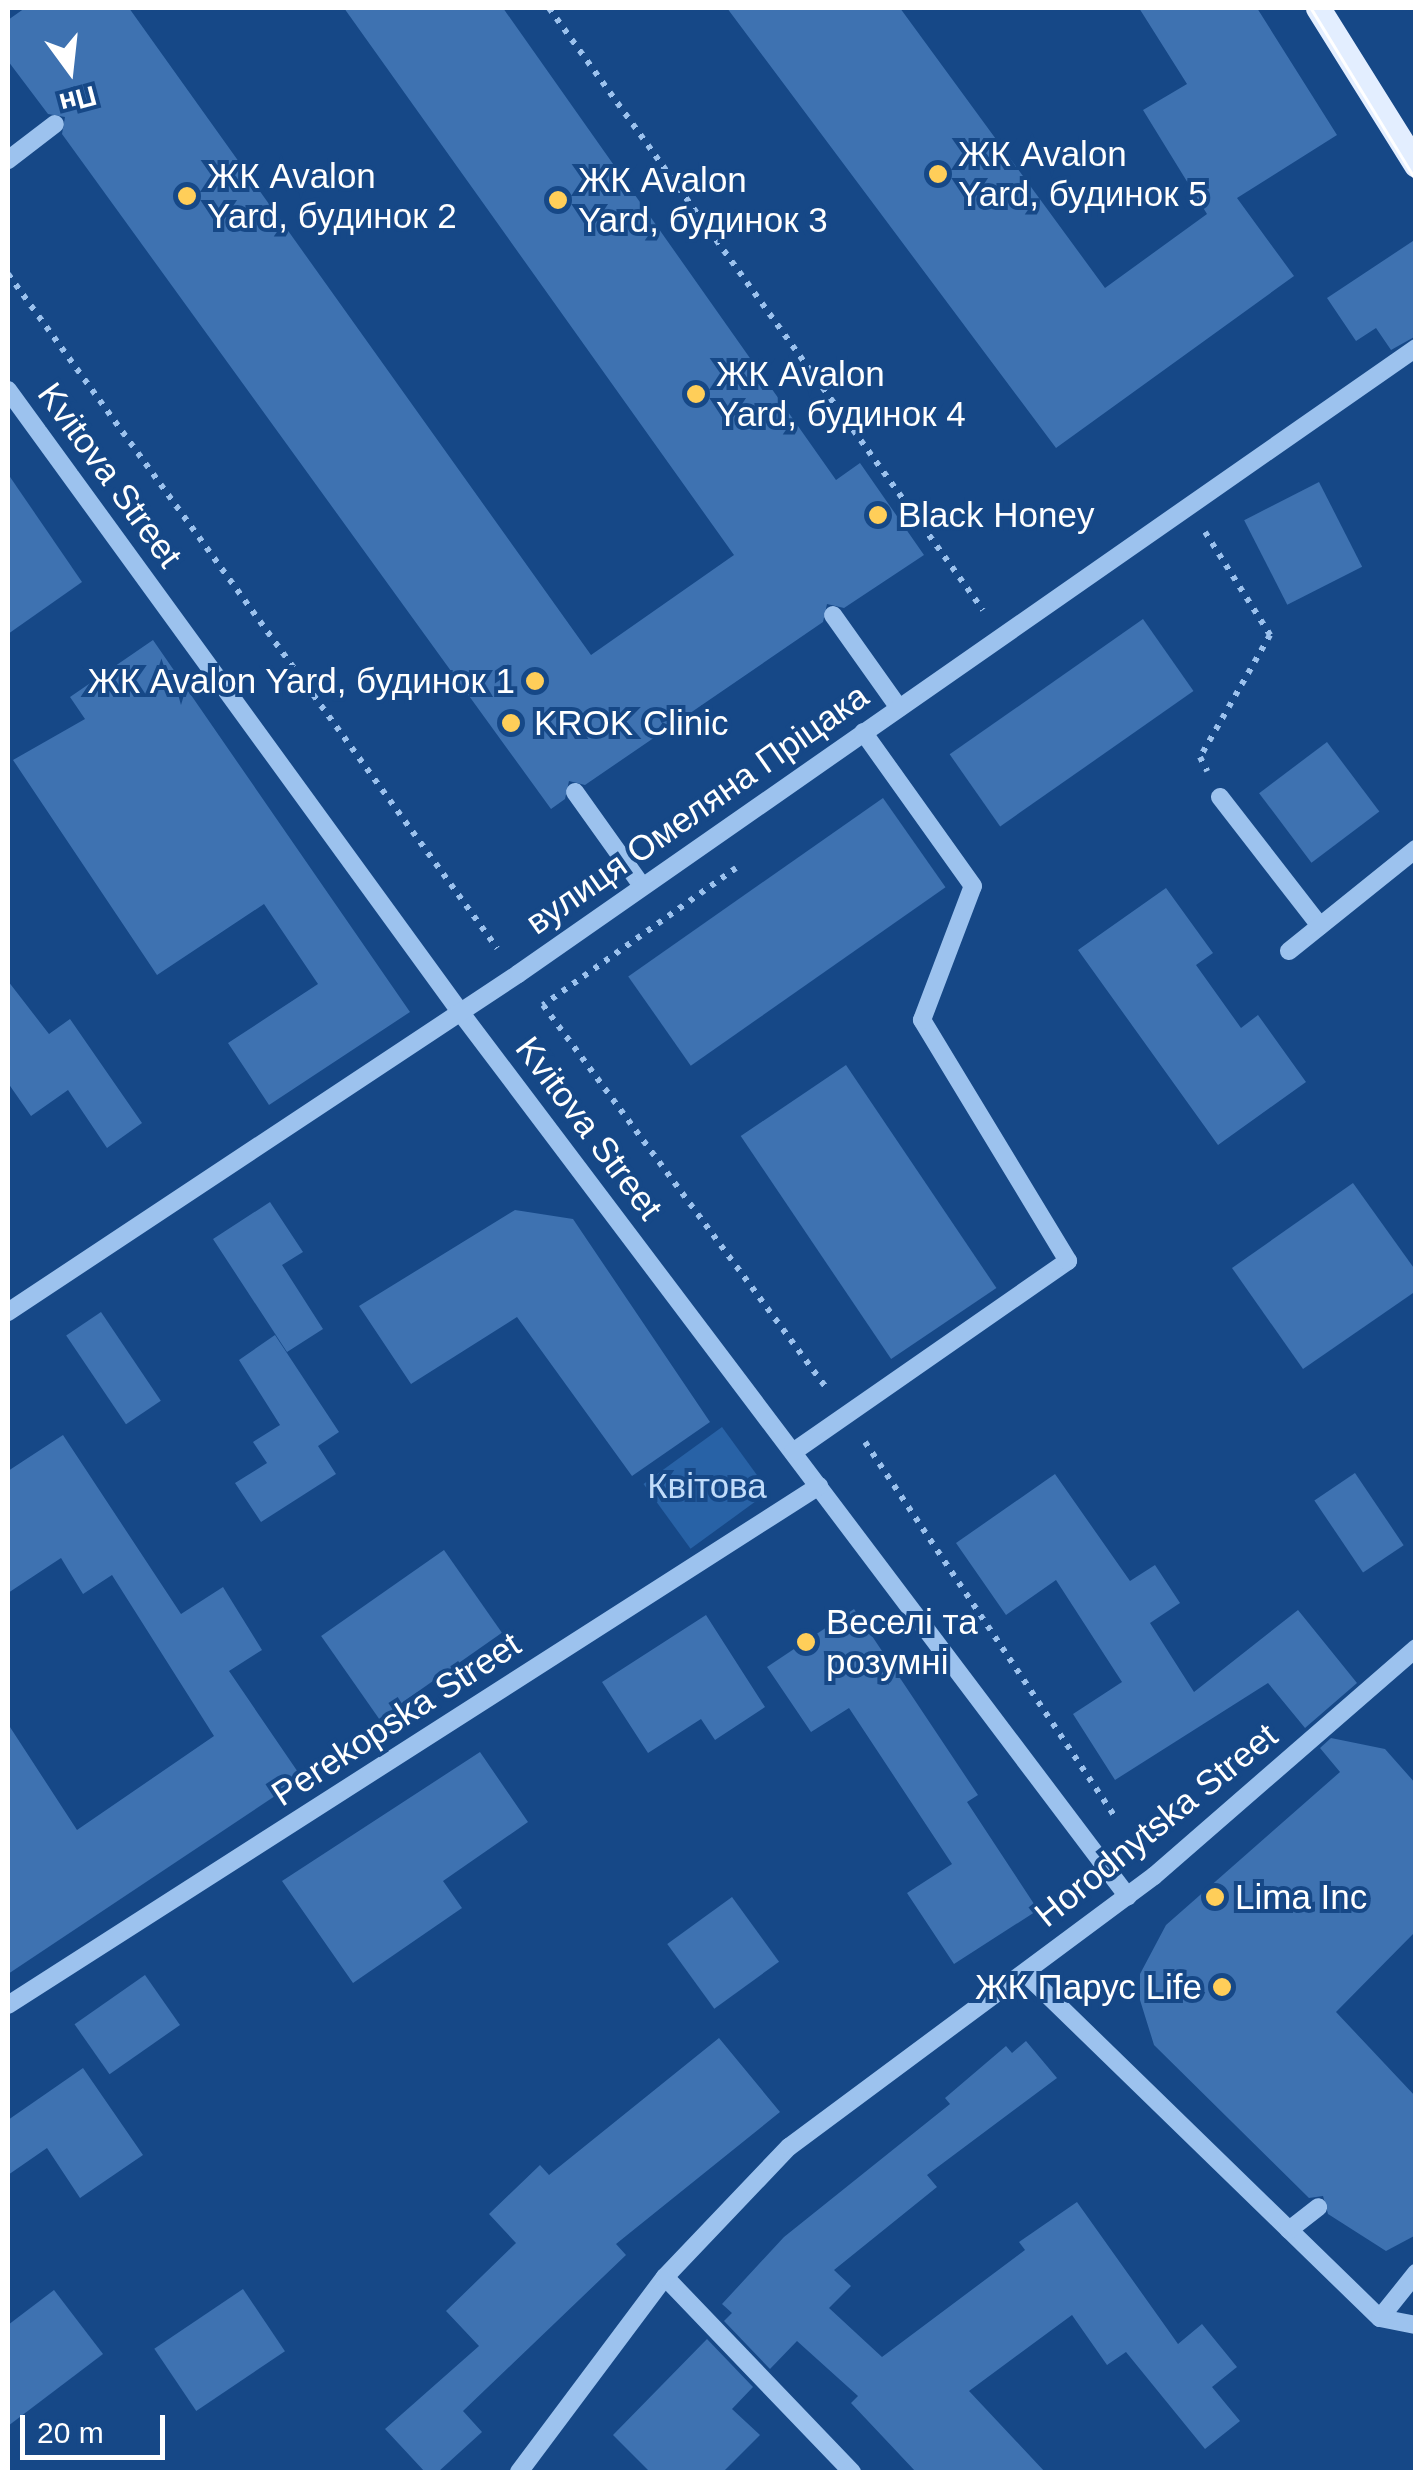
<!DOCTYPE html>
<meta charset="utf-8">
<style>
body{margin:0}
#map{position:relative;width:1423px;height:2480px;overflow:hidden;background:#164887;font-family:Helvetica,sans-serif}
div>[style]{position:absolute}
.green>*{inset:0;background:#2862a6;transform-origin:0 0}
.building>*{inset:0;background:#3e72b1;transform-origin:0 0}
.path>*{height:6px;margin-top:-3px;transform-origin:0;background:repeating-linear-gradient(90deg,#9cc2ee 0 5px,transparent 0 13px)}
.minor>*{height:18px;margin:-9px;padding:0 9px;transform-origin:9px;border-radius:9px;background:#9cc2ee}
.major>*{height:25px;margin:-12.5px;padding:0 12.5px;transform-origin:12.5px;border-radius:12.5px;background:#e3eeff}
.tram>*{height:2.5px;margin:-1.25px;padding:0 1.25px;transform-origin:1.25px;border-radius:1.25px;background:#fff}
.dots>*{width:28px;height:28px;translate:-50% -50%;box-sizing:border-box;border:5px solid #164887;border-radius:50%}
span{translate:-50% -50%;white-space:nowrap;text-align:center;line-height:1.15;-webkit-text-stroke:8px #164887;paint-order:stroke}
.poi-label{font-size:35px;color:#fff}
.left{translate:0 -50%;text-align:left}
.right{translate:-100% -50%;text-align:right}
.street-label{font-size:35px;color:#fff}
.park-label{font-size:35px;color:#c1dcfa}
.frame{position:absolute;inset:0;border:10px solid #fff;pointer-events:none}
.north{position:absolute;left:20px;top:20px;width:100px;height:100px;-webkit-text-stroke:8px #164887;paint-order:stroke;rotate:165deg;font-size:28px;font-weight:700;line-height:40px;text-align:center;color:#fff}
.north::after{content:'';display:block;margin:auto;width:35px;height:45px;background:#fff;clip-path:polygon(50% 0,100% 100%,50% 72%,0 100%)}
.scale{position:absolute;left:20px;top:2415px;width:145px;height:45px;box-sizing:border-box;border:5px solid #fff;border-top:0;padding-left:12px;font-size:30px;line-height:35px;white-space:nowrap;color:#fff;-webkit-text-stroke:8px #164887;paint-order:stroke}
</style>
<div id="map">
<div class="green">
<i style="left:722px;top:1427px;width:80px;height:97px;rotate:54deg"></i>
</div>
<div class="building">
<i style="clip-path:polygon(25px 8px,129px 8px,591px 655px,734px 555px,344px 8px,503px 8px,836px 480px,860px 463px,924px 555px,844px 608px,827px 604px,823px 622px,585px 785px,569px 781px,565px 799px,551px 809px,62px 134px,65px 117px,48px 114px,8px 61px,8px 20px)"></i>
<i style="clip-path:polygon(727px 8px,900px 8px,1105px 288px,1207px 214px,1143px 110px,1187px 84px,1139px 8px,1257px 8px,1337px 135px,1237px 198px,1294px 276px,1056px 448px)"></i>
<i style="clip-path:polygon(1416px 239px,1416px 336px,1391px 350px,1376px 328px,1356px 341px,1327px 298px)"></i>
<i style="clip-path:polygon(8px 474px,82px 582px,8px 634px)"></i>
<i style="left:1319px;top:482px;width:95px;height:84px;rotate:63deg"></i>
<i style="left:1143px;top:619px;width:88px;height:236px;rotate:55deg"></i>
<i style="clip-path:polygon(153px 640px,410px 1012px,269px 1105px,228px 1043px,318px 984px,264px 904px,157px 975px,13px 760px,85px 719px,70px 697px)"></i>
<i style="left:1327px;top:742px;width:87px;height:85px;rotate:53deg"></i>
<i style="left:883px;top:798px;width:109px;height:311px;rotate:55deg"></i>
<i style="clip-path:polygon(1166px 888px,1213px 953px,1196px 965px,1241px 1028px,1258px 1015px,1306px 1082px,1218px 1145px,1078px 950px)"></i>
<i style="clip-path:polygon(8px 981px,49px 1034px,70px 1019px,142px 1123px,107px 1148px,68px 1090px,31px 1116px,8px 1083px)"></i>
<i style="left:846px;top:1065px;width:269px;height:127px;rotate:56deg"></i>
<i style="clip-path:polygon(1353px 1183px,1416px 1271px,1416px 1291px,1303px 1369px,1232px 1268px)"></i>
<i style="clip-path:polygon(270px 1202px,303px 1252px,282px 1265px,323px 1329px,287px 1352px,213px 1239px)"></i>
<i style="clip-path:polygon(515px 1210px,573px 1219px,710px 1422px,632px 1476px,517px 1317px,411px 1384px,359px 1306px)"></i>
<i style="left:101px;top:1312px;width:107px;height:42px;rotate:56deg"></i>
<i style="clip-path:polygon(275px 1335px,339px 1432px,318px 1446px,336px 1474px,261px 1522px,235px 1483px,267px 1463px,253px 1442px,280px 1425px,239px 1360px)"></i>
<i style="clip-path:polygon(63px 1435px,181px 1614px,223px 1587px,262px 1650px,229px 1671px,302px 1778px,8px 1974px,8px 1724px,77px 1830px,214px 1736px,112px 1575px,83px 1594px,61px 1558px,8px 1593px,8px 1471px)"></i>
<i style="left:1355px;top:1473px;width:87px;height:49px;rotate:56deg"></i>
<i style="clip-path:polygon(1055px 1474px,1130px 1581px,1155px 1565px,1180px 1603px,1150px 1623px,1194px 1692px,1298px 1610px,1357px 1683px,1305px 1728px,1268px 1683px,1115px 1780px,1073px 1714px,1122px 1682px,1056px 1580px,1006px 1615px,956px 1543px)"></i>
<i style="left:444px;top:1550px;width:101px;height:150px;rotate:55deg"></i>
<i style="clip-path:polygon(854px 1609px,978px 1795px,967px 1802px,1038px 1910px,954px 1964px,907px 1893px,952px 1864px,849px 1708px,811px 1732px,767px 1667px)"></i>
<i style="clip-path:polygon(706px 1615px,765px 1707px,715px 1740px,701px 1719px,648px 1753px,602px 1682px)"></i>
<i style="clip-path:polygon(1331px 1738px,1385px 1749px,1416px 1784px,1416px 1931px,1336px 2012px,1416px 2097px,1416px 2235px,1386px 2251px,1328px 2214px,1323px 2196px,1309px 2198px,1154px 2045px,1140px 2000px,1140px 1974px,1166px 1925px,1340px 1772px,1320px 1748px)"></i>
<i style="clip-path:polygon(480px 1752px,528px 1822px,443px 1881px,462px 1908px,353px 1983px,282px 1881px)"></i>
<i style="left:732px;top:1897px;width:80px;height:80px;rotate:54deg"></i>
<i style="left:145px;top:1975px;width:61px;height:86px;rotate:55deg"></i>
<i style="clip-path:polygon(719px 2038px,780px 2112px,616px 2244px,626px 2255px,463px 2411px,482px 2432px,438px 2472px,425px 2472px,385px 2429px,479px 2346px,446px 2311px,516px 2243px,489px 2214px,540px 2165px,549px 2175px)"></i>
<i style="clip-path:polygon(1026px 2041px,1057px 2078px,927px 2175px,937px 2187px,834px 2270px,851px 2286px,829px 2308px,882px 2357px,1025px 2250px,1019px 2242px,1077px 2202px,1178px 2344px,1202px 2324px,1237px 2367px,1212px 2387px,1240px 2421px,1205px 2449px,1126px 2352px,1107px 2365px,1072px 2315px,969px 2391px,1045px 2472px,916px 2472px,851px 2403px,858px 2396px,797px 2341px,770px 2369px,724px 2321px,732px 2313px,722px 2304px,784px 2237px,950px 2104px,945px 2098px,1006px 2046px,1012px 2053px)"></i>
<i style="clip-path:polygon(83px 2068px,143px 2155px,80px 2198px,47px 2148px,8px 2175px,8px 2120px)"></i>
<i style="left:243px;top:2289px;width:75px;height:107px;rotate:56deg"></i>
<i style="clip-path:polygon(54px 2290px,103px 2354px,8px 2426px,8px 2325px)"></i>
<i style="clip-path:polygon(707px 2339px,753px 2387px,732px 2409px,760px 2435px,723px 2472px,650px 2472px,613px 2435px)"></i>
</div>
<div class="path">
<i style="left:549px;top:8px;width:742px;rotate:54.21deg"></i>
<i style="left:8px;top:274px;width:833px;rotate:54.04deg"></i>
<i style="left:1205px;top:532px;width:122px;rotate:57.7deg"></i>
<i style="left:1270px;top:635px;width:141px;rotate:119.8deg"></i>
<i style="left:1200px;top:757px;width:16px;rotate:63deg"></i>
<i style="left:736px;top:868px;width:237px;rotate:144.6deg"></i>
<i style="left:543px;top:1005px;width:480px;rotate:53.5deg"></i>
<i style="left:865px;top:1442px;width:453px;rotate:56.3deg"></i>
</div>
<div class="minor">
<i style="left:8px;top:160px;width:59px;rotate:-37.5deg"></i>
<i style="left:8px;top:390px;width:770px;rotate:53.98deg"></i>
<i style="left:461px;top:1013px;width:1107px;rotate:52.96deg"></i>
<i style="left:833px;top:615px;width:114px;rotate:54.6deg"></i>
<i style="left:575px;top:792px;width:115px;rotate:54.5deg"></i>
<i style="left:1220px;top:797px;width:163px;rotate:52.2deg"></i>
<i style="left:1289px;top:951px;width:163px;rotate:-38.8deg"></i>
<i style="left:8px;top:1312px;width:612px;rotate:-33.53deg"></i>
<i style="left:518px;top:974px;width:1095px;rotate:-34.88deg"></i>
<i style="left:793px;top:1452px;width:335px;rotate:-34.8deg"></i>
<i style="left:1068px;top:1261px;width:282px;rotate:-121.2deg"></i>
<i style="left:922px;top:1020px;width:143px;rotate:-69.2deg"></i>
<i style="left:973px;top:886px;width:189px;rotate:-125.5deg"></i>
<i style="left:1025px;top:1973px;width:495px;rotate:44.2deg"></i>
<i style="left:1380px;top:2318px;width:37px;rotate:11deg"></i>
<i style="left:8px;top:2005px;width:963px;rotate:-32.62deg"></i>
<i style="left:1289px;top:2230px;width:37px;rotate:-38deg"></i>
<i style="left:665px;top:2277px;width:270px;rotate:46.2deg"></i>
<i style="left:1380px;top:2318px;width:58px;rotate:-51.3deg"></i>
<i style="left:519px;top:2472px;width:244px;rotate:-53.2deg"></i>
<i style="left:665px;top:2277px;width:180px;rotate:-46.4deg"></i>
<i style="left:789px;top:2147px;width:455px;rotate:-36.6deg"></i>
<i style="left:1154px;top:1876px;width:347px;rotate:-41deg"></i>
</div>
<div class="major">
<i style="left:1318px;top:8px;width:185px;rotate:58deg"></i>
</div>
<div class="tram">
<i style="left:1311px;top:8px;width:202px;rotate:58.6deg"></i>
</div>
<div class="dots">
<i style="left:938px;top:174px;background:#ffce59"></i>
<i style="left:187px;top:196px;background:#ffce59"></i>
<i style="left:558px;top:200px;background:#ffce59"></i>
<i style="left:696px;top:394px;background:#ffce59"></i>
<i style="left:878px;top:515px;background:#ffce59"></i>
<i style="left:535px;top:681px;background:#ffce59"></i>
<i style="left:511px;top:723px;background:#ffce59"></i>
<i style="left:806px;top:1642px;background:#ffce59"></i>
<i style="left:1215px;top:1897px;background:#ffce59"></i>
<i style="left:1222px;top:1987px;background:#ffce59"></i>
</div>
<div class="poi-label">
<span class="left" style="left:958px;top:174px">ЖК Avalon<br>Yard, будинок 5</span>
<span class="left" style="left:207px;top:196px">ЖК Avalon<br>Yard, будинок 2</span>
<span class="left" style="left:578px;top:200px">ЖК Avalon<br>Yard, будинок 3</span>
<span class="left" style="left:716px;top:394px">ЖК Avalon<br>Yard, будинок 4</span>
<span class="left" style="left:898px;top:515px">Black Honey</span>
<span class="right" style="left:515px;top:681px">ЖК Avalon Yard, будинок 1</span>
<span class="left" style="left:534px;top:723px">KROK Clinic</span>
<span class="left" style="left:826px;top:1642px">Веселі та<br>розумні</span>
<span class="left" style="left:1235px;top:1897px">Lima Inc</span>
<span class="right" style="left:1202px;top:1987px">ЖК Парус Life</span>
</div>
<div class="street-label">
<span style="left:110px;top:475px;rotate:54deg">Kvitova Street</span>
<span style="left:697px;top:809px;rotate:-35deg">вулиця Омеляна Пріцака</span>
<span style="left:589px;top:1128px;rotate:53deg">Kvitova Street</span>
<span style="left:396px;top:1719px;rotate:-33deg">Perekopska Street</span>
<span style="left:1156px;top:1825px;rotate:-39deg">Horodnytska Street</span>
</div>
<div class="park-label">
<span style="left:707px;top:1486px">Квітова</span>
</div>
<div class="frame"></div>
<div class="north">Пн</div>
<div class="scale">20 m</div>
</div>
